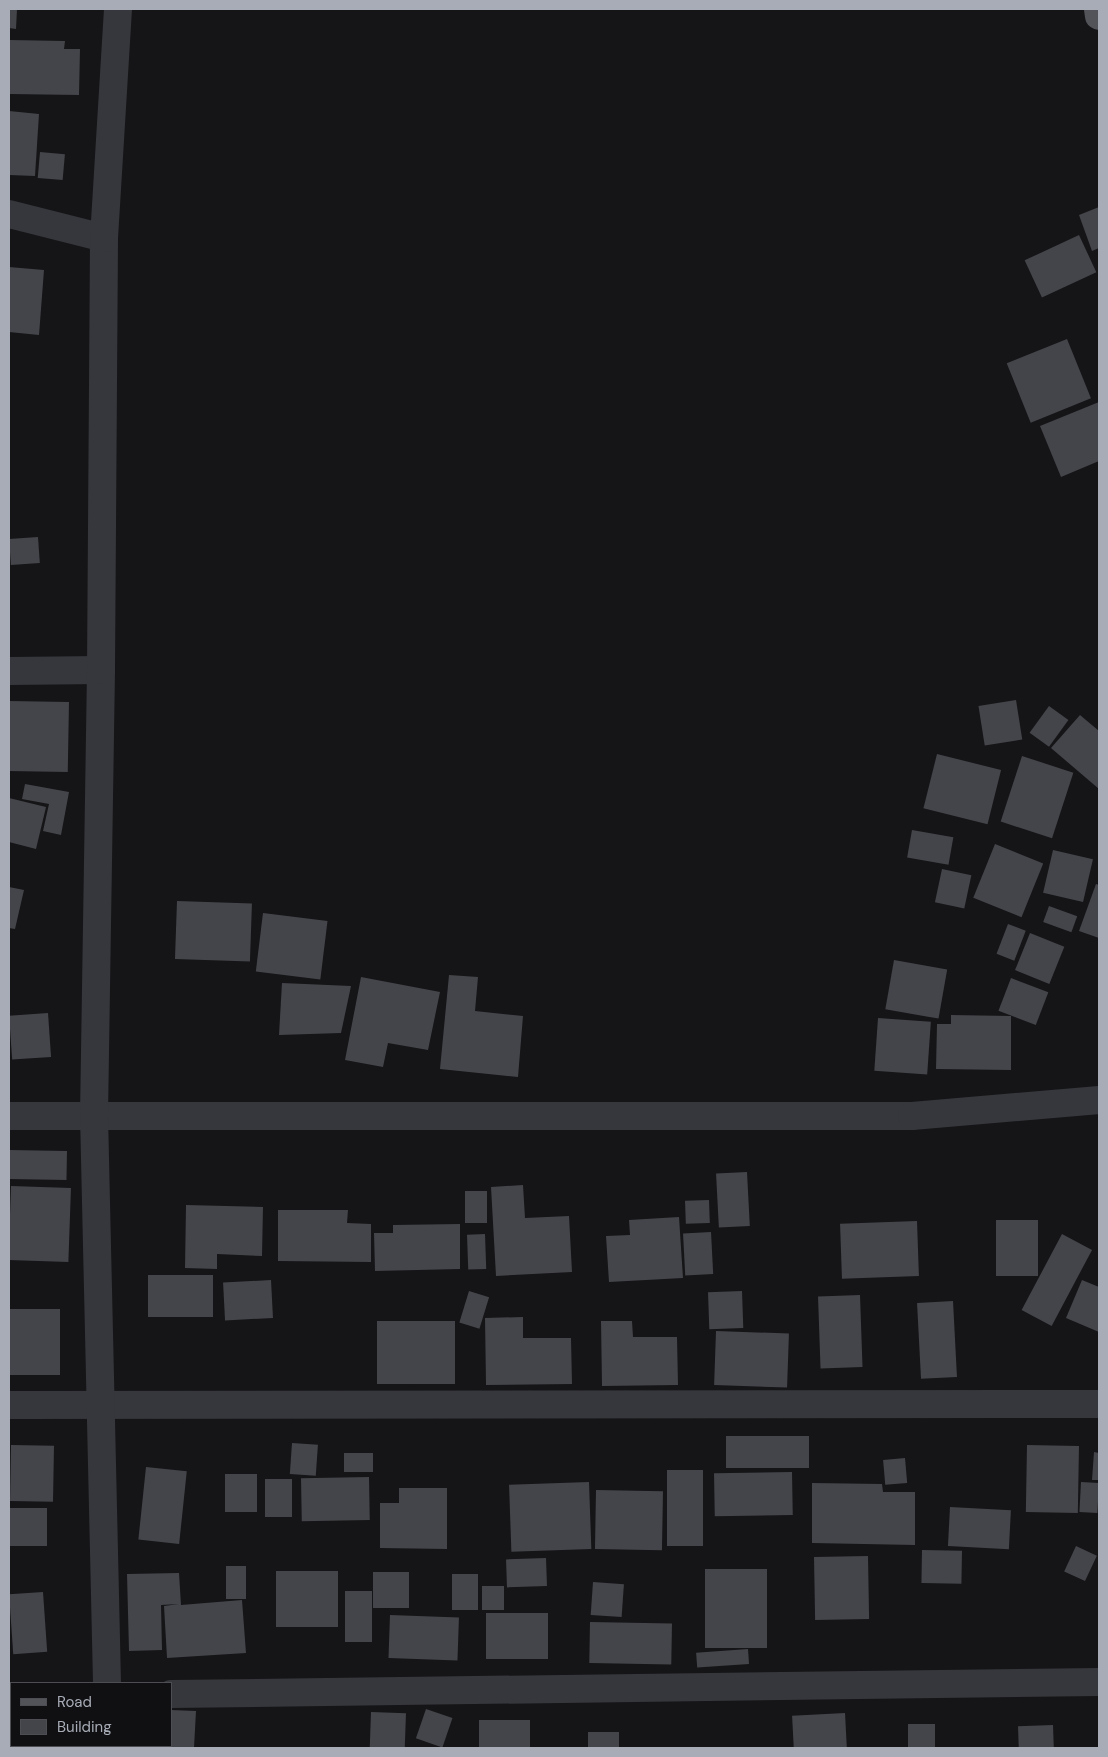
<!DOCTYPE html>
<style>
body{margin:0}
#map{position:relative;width:1108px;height:1757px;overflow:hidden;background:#151517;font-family:"DM Sans",sans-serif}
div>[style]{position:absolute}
.building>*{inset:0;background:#44454a;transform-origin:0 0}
.minor>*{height:28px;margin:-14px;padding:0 14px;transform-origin:14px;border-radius:14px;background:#36373c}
.major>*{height:28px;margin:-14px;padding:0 14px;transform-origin:14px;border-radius:14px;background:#52545a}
span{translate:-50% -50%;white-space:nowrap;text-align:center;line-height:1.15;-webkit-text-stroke:4.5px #101012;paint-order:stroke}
.frame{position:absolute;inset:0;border:10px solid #a7acb6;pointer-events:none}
.legend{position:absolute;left:10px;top:1682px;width:162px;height:65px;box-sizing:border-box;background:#101012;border:1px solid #4c4e54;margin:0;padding:6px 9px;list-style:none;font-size:15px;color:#a7acb6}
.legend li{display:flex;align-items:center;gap:10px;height:25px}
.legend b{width:25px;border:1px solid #4c4e54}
</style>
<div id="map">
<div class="building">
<i style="clip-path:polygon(9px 9px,17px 9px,16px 29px,9px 28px)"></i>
<i style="clip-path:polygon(9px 40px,65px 41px,64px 49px,80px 49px,79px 95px,9px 94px)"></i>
<i style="clip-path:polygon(9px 111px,39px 114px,35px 176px,9px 175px)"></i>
<i style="left:40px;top:152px;width:25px;height:26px;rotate:5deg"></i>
<i style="clip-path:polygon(1099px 207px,1099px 248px,1092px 251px,1079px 215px)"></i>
<i style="left:1079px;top:235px;width:41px;height:60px;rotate:65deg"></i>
<i style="clip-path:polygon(9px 267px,44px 270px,39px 335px,9px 332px)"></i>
<i style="left:1067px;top:339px;width:64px;height:65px;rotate:68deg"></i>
<i style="clip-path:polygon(1099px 402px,1099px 461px,1061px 477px,1040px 426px)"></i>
<i style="left:38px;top:537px;width:26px;height:29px;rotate:86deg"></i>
<i style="left:1016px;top:700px;width:40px;height:38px;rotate:81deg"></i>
<i style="left:9px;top:701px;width:60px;height:70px;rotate:1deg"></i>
<i style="left:1049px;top:706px;width:24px;height:33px;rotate:36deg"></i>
<i style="clip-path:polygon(1080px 715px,1099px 731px,1099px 789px,1051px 748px)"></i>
<i style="left:937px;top:754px;width:66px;height:56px;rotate:14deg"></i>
<i style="left:1022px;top:756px;width:54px;height:69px;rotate:18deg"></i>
<i style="clip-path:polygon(25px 784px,69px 792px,61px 835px,43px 831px,49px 804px,22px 799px)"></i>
<i style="clip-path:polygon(9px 798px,46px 807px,36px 849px,9px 842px)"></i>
<i style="left:912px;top:830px;width:42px;height:28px;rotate:10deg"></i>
<i style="left:995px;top:844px;width:52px;height:58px;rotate:22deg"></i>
<i style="left:1053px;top:850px;width:41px;height:44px;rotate:13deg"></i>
<i style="left:942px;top:869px;width:30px;height:34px;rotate:12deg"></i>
<i style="clip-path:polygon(1096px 884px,1099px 885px,1099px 938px,1079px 931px)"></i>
<i style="clip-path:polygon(9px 887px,24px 890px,15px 929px,9px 928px)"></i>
<i style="left:177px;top:901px;width:75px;height:58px;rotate:2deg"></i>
<i style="left:1049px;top:906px;width:30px;height:17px;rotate:20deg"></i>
<i style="left:263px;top:913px;width:65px;height:59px;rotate:7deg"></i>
<i style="left:1008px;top:924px;width:19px;height:32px;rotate:21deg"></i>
<i style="left:1030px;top:933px;width:37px;height:40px;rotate:22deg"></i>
<i style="left:894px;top:960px;width:54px;height:50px;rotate:10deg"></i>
<i style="clip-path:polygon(449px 975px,478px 977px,475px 1011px,523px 1016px,518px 1077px,440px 1069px)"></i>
<i style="clip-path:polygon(361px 977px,440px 992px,428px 1050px,388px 1043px,383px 1067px,345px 1060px)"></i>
<i style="left:1011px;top:978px;width:40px;height:35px;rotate:21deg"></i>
<i style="clip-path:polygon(282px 983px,351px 986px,341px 1033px,279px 1035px)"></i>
<i style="left:48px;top:1013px;width:44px;height:39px;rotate:86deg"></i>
<i style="clip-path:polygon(951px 1015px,1011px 1016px,1011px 1070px,936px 1069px,937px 1024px,951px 1024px)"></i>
<i style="left:878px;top:1018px;width:53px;height:53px;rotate:4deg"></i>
<i style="left:9px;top:1150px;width:58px;height:29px;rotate:1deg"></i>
<i style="left:747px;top:1172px;width:54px;height:31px;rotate:87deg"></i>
<i style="clip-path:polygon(523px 1185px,525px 1218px,569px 1216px,572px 1272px,496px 1276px,491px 1187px)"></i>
<i style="left:11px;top:1186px;width:60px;height:74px;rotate:2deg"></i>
<i style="left:465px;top:1191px;width:22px;height:32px"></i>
<i style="left:709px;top:1200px;width:23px;height:24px;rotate:88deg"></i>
<i style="clip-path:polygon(186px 1205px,263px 1207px,262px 1256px,217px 1254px,217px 1269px,185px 1268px)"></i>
<i style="clip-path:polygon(278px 1210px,348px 1210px,347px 1223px,371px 1224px,371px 1262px,278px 1261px)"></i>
<i style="clip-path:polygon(679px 1217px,683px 1278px,609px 1282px,606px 1236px,630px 1235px,629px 1220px)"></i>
<i style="left:996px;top:1220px;width:42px;height:56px"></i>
<i style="left:917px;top:1221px;width:55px;height:77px;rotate:88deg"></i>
<i style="clip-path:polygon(460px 1224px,460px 1269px,375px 1271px,374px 1233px,393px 1233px,393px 1225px)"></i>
<i style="left:711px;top:1232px;width:42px;height:28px;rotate:87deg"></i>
<i style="left:485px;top:1234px;width:35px;height:18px;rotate:88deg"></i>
<i style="left:1062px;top:1234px;width:34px;height:86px;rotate:28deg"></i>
<i style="left:148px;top:1275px;width:65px;height:42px"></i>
<i style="left:271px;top:1280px;width:38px;height:48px;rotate:87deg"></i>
<i style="clip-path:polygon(1082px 1280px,1099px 1287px,1099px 1332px,1066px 1318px)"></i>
<i style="left:469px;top:1291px;width:21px;height:33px;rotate:17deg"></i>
<i style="left:742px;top:1291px;width:37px;height:34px;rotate:88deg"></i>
<i style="left:860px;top:1295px;width:72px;height:42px;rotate:88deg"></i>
<i style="left:953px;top:1301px;width:76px;height:36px;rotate:87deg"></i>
<i style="left:9px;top:1309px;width:51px;height:66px"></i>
<i style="clip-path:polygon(523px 1317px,523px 1338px,571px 1338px,572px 1384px,486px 1385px,485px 1318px)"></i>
<i style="left:377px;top:1321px;width:78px;height:63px"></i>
<i style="clip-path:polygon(601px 1321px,632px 1321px,633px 1337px,677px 1337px,678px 1385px,602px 1386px)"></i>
<i style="left:716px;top:1331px;width:73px;height:54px;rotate:2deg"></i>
<i style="left:809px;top:1436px;width:32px;height:83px;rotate:90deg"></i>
<i style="left:292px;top:1443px;width:26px;height:31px;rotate:4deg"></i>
<i style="left:11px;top:1445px;width:43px;height:56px;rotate:1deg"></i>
<i style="left:1027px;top:1445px;width:52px;height:67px;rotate:1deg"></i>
<i style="clip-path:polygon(1094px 1452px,1099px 1453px,1099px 1480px,1092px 1480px)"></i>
<i style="left:344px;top:1453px;width:29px;height:19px"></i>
<i style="left:905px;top:1458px;width:25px;height:22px;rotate:85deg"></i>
<i style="left:146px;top:1467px;width:41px;height:73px;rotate:6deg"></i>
<i style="left:667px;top:1470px;width:36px;height:76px"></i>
<i style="left:792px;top:1472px;width:43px;height:78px;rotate:89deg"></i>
<i style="left:225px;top:1474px;width:32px;height:38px"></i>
<i style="left:369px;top:1477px;width:43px;height:68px;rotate:89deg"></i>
<i style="left:265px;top:1479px;width:27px;height:38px"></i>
<i style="left:589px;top:1482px;width:67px;height:80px;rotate:88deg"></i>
<i style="left:1081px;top:1482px;width:18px;height:30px;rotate:3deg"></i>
<i style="clip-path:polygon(812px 1483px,882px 1484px,883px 1492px,915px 1492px,915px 1545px,812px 1543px)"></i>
<i style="clip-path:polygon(399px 1488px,447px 1488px,447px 1549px,380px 1548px,380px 1503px,399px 1503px)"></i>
<i style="left:596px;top:1490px;width:67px;height:59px;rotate:1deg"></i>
<i style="left:950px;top:1507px;width:61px;height:39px;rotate:3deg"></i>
<i style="left:9px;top:1508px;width:38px;height:38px"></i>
<i style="left:1076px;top:1546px;width:23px;height:28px;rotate:25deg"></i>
<i style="left:922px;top:1550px;width:40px;height:33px;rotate:1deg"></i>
<i style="left:868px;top:1556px;width:63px;height:54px;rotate:89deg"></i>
<i style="left:546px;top:1558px;width:28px;height:40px;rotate:88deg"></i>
<i style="left:226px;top:1566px;width:20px;height:33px"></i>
<i style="left:705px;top:1569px;width:62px;height:79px"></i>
<i style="left:276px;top:1571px;width:62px;height:56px"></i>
<i style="left:373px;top:1572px;width:36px;height:36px"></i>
<i style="clip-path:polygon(179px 1573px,181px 1605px,242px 1600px,246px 1653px,167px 1658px,164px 1606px,179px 1604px,161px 1605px,162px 1650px,129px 1651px,127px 1574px)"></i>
<i style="left:452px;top:1574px;width:26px;height:36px"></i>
<i style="left:593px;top:1582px;width:31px;height:33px;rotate:4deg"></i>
<i style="left:504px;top:1586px;width:24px;height:22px;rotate:90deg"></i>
<i style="left:345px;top:1591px;width:27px;height:51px"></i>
<i style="left:43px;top:1592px;width:60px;height:34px;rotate:86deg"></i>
<i style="left:486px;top:1613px;width:62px;height:46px"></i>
<i style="left:390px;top:1615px;width:69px;height:43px;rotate:2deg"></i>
<i style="left:590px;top:1622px;width:82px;height:41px;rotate:1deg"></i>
<i style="left:748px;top:1649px;width:15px;height:52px;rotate:86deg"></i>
<i style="left:426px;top:1709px;width:28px;height:31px;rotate:19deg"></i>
<i style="clip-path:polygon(171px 1710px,196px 1711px,194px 1748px,121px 1748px,171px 1746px)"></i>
<i style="left:371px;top:1712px;width:35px;height:36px;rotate:2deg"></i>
<i style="left:845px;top:1713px;width:35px;height:53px;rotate:87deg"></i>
<i style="left:479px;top:1720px;width:51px;height:28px"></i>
<i style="left:908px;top:1724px;width:27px;height:24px"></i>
<i style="left:1053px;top:1725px;width:23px;height:35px;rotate:88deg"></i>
<i style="left:588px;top:1732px;width:31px;height:16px"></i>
<i style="left:12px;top:1746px;width:48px;height:2px"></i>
</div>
<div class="minor">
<i style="left:9px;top:214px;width:98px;rotate:14.2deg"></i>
<i style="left:9px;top:671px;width:92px;rotate:-0.6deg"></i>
<i style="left:9px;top:1116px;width:903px"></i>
<i style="left:912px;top:1116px;width:188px;rotate:-4.9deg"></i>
<i style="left:9px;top:1405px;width:1090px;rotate:-0.05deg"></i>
<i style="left:107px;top:1683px;width:567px;rotate:-91.31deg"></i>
<i style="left:94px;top:1116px;width:446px;rotate:-89.1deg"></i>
<i style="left:101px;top:670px;width:432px;rotate:-89.6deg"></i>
<i style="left:104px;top:238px;width:229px;rotate:-86.5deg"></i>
<i style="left:171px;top:1694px;width:928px;rotate:-0.74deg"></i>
<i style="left:9px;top:1696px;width:2px"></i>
<i style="left:109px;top:1746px;width:2px;rotate:90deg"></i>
</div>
<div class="major">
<i style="left:1098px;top:9px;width:7px;rotate:82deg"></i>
</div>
<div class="frame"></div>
<ul class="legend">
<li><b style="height:6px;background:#52545a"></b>Road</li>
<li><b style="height:14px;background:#44454a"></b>Building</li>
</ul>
</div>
